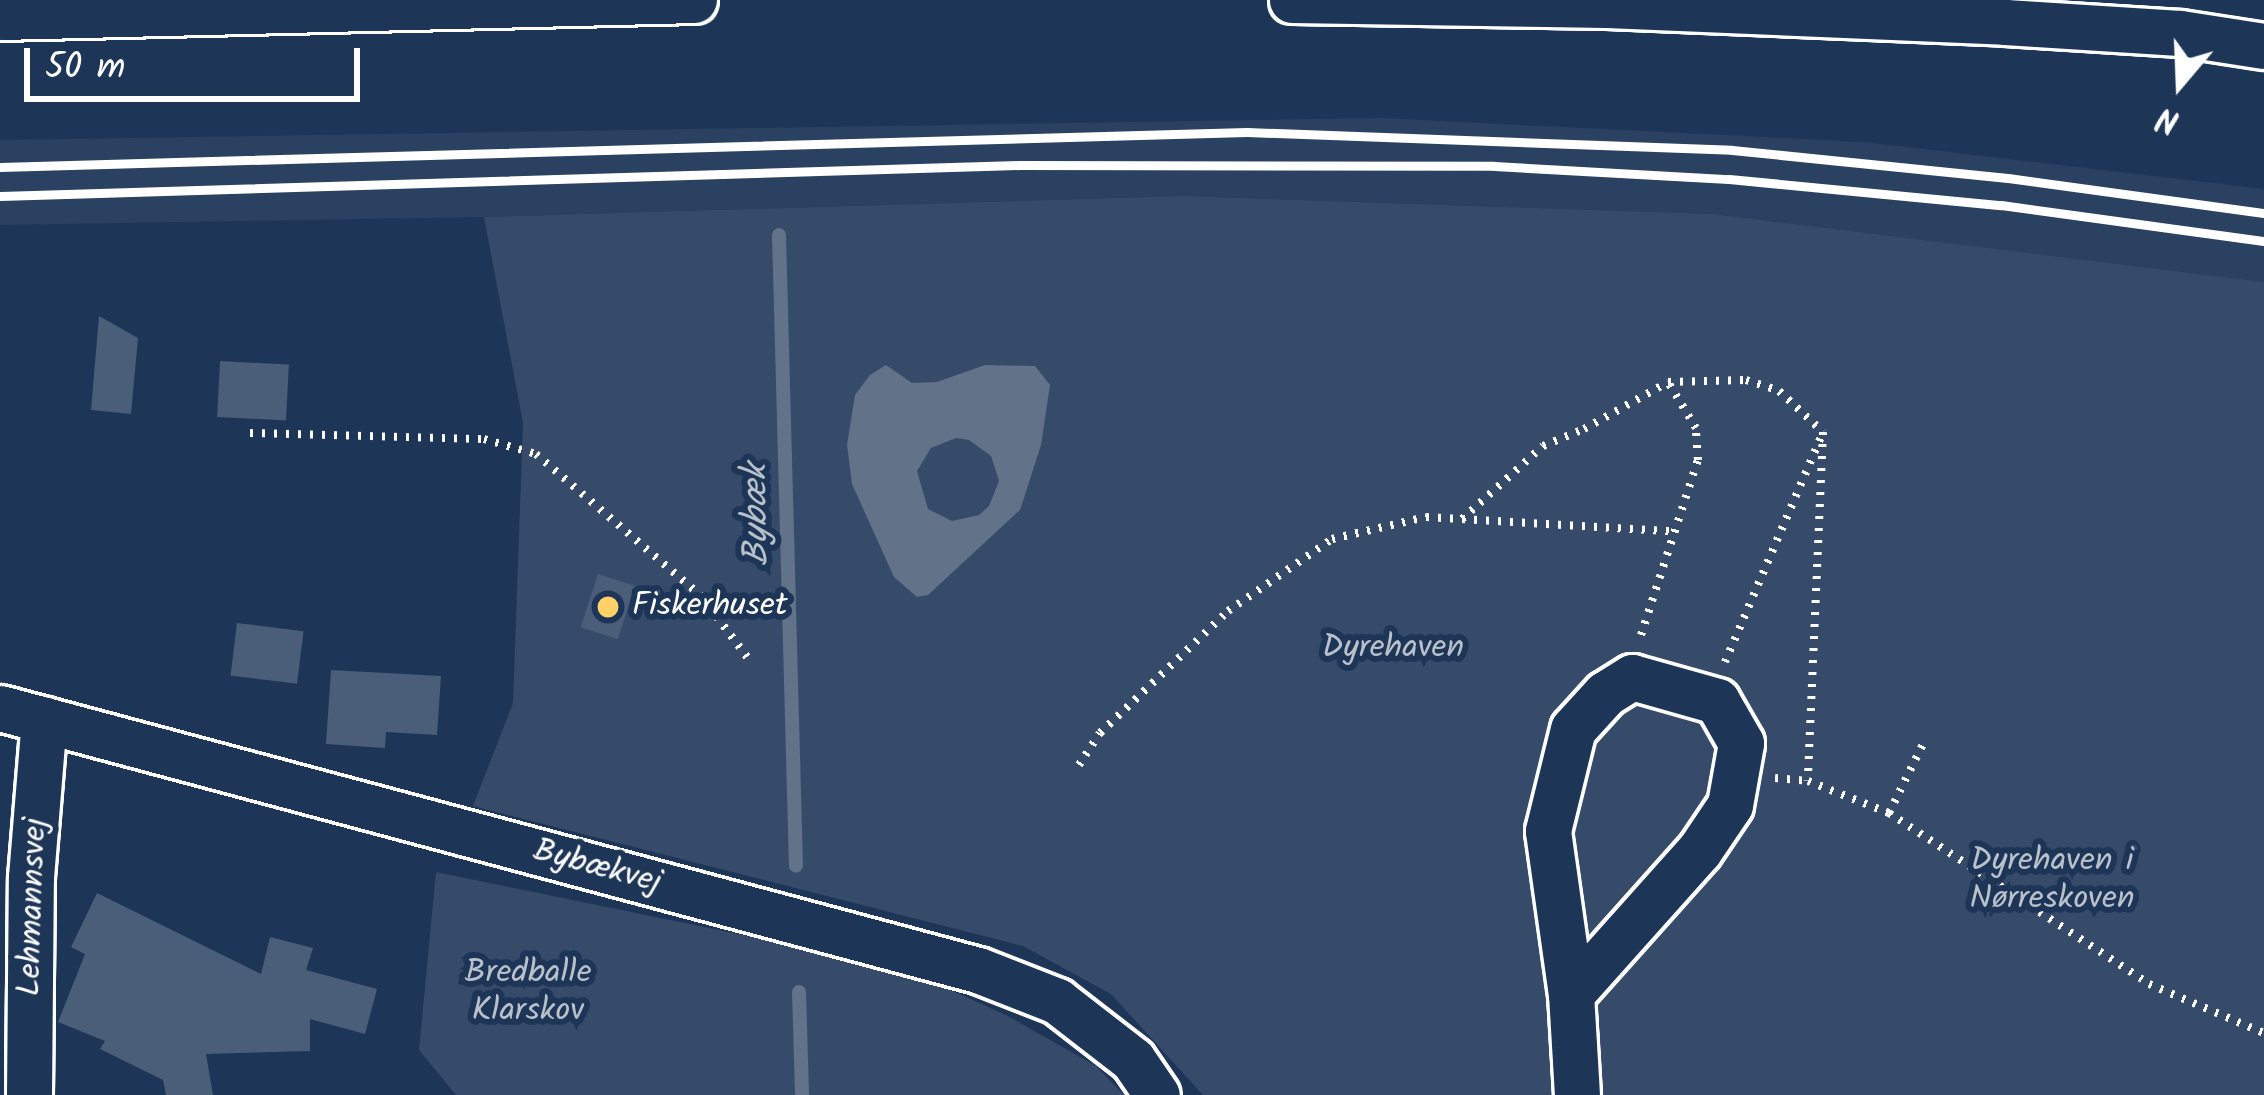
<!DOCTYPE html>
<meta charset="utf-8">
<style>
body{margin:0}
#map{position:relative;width:2264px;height:1095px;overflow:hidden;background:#1d3557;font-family:Kalam,sans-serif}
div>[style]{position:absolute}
.built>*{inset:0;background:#2a4161}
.green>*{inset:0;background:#364b69}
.water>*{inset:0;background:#617289}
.stream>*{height:14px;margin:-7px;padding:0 7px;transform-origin:7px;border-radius:7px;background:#617289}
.building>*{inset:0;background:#4a5d79;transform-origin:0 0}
.path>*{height:8px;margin-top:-4px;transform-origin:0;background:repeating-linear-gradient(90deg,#fff 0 3px,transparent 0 12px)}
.roads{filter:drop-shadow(3px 0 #fff) drop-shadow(-3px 0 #fff) drop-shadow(0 3px #fff) drop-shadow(0 -3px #fff)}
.minor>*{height:45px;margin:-22.5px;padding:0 22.5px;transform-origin:22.5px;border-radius:22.5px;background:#1d3557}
.rail>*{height:9px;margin:-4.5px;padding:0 4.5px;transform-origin:4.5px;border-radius:4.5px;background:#fff}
.dots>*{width:33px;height:33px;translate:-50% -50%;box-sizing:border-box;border:6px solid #1d3557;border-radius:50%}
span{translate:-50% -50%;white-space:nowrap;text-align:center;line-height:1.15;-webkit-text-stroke:12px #1d3557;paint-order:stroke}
.poi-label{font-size:33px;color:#fff}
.left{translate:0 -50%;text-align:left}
.park-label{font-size:33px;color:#b9c0ca}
.street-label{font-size:33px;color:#fff}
.water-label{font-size:36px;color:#b8c0ca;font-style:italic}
.north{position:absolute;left:2120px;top:24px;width:120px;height:120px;-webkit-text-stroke:9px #1d3557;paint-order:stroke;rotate:199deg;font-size:33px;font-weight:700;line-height:48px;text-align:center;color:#fff}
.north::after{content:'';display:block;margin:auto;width:42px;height:54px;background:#fff;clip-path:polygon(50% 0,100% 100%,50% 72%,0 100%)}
.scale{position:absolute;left:24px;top:48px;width:336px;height:54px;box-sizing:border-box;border:6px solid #fff;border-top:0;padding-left:15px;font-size:36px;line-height:42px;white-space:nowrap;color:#fff;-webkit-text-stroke:9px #1d3557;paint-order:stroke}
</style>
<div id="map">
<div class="built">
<i style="clip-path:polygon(1383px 118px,1864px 142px,2264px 189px,2264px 282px,1713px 214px,1184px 196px,484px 217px,0 225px,0 140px)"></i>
</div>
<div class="green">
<i style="clip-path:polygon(1184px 196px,1713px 214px,2264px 282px,2264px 1095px,1203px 1095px,1111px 994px,1023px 946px,473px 806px,513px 703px,523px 423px,484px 217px)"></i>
<i style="clip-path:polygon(436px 872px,900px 967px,1006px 1015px,1096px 1066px,1124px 1095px,456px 1095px,419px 1050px)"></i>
</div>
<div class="water">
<i style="clip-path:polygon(evenodd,886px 365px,912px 383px,937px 382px,985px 365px,1035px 366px,1050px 385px,1041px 445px,1020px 510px,928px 595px,917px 597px,894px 577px,852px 484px,847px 445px,855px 395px,870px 375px,886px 365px,956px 438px,969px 440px,991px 456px,999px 481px,989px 506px,979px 515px,952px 521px,928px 509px,917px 471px,931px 448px,956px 438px)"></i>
</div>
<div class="stream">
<i style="left:779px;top:235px;width:631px;rotate:88.46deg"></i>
<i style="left:799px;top:992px;width:103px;rotate:88.3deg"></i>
</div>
<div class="building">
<i style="clip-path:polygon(99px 316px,138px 338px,131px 414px,91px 410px)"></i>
<i style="left:220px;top:361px;width:69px;height:56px;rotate:3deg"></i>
<i style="left:598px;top:574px;width:39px;height:56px;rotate:18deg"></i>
<i style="left:237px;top:623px;width:67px;height:53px;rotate:7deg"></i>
<i style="clip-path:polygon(331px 670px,441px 676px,437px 735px,386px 732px,385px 748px,326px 744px)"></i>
<i style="clip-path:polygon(97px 893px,261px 974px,270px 937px,313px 948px,306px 970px,377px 989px,365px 1034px,310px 1019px,310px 1051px,206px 1054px,213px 1095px,166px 1095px,163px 1080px,100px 1049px,105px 1041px,58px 1022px,85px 954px,71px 947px)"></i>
</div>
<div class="path">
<i style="left:250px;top:433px;width:234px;rotate:1.5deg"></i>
<i style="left:484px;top:439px;width:54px;rotate:16.1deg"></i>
<i style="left:536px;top:454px;width:219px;rotate:40.7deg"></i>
<i style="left:702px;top:597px;width:75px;rotate:53.1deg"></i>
<i style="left:1462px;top:519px;width:109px;rotate:-42deg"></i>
<i style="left:1543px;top:446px;width:44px;rotate:-22.5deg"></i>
<i style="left:1584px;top:429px;width:96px;rotate:-29.2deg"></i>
<i style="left:1668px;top:382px;width:78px;rotate:-1.5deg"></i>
<i style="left:1746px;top:380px;width:35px;rotate:18deg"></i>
<i style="left:1779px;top:391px;width:60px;rotate:43deg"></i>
<i style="left:1641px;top:635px;width:184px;rotate:-72deg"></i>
<i style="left:1698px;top:460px;width:32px;rotate:-94deg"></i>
<i style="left:1696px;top:428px;width:54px;rotate:-121.3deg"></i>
<i style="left:1725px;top:662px;width:250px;rotate:-66.9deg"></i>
<i style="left:1823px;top:432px;width:349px;rotate:92.5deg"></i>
<i style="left:1079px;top:765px;width:38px;rotate:-57deg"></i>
<i style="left:1100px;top:733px;width:177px;rotate:-43.6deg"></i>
<i style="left:1228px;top:611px;width:126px;rotate:-34.7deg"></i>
<i style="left:1332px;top:539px;width:97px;rotate:-13.2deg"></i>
<i style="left:1426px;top:517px;width:246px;rotate:3.3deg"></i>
<i style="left:1775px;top:778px;width:33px;rotate:5deg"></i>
<i style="left:1808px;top:781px;width:87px;rotate:21.6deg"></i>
<i style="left:1889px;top:813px;width:311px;rotate:33.3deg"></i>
<i style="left:2149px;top:984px;width:125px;rotate:23.1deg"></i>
<i style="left:1889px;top:813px;width:77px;rotate:-63.8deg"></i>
</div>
<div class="roads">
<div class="minor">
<i style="left:1292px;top:0;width:315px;rotate:0.9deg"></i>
<i style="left:1607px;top:5px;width:398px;rotate:2.4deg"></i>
<i style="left:2005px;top:22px;width:175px;rotate:3.6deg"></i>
<i style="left:2180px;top:33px;width:85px;rotate:8.8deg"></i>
<i style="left:0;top:17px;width:694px;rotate:-1.4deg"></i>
<i style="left:0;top:708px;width:1012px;rotate:15deg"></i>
<i style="left:978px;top:970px;width:85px;rotate:21.4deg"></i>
<i style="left:1057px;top:1001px;width:96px;rotate:37.8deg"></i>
<i style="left:1133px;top:1060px;width:42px;rotate:55.6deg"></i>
<i style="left:1571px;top:994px;width:192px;rotate:-48.2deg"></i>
<i style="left:1699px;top:851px;width:55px;rotate:-56deg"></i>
<i style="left:1730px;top:805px;width:63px;rotate:-79.9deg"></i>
<i style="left:1741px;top:743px;width:48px;rotate:-119.7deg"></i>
<i style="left:1717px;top:701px;width:88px;rotate:-164.2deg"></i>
<i style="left:1632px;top:677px;width:32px;rotate:148deg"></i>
<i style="left:1605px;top:694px;width:47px;rotate:132.4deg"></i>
<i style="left:1573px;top:729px;width:105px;rotate:103.8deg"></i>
<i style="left:1548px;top:831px;width:165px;rotate:82deg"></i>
<i style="left:1571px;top:994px;width:101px;rotate:86.6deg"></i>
<i style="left:29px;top:1095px;width:218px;rotate:-89.5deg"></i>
<i style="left:31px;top:877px;width:158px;rotate:-85.3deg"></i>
</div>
</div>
<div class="rail">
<i style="left:0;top:167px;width:1247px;rotate:-1.61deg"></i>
<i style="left:1247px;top:132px;width:485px;rotate:2.1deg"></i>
<i style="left:1732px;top:150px;width:277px;rotate:5.8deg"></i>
<i style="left:2008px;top:178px;width:258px;rotate:7.8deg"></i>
<i style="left:0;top:196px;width:1021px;rotate:-1.74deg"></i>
<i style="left:1021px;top:165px;width:473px;rotate:0.1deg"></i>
<i style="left:1494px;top:166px;width:235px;rotate:3.2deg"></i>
<i style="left:1729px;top:179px;width:273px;rotate:5.5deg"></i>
<i style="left:2001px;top:205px;width:265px;rotate:7.8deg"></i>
</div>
<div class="dots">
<i style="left:608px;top:607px;background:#ffd166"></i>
</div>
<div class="poi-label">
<span class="left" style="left:632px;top:607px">Fiskerhuset</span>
</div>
<div class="park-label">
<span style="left:1393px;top:649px">Dyrehaven</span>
<span style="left:2052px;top:881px">Dyrehaven i<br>Nørreskoven</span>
<span style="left:528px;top:993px">Bredballe<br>Klarskov</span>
</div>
<div class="street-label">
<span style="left:597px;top:868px;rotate:15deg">Bybækvej</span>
<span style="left:34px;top:907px;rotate:-88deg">Lehmannsvej</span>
</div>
<div class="water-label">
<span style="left:757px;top:515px;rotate:-91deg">Bybæk</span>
</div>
<div class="north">N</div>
<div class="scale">50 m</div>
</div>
